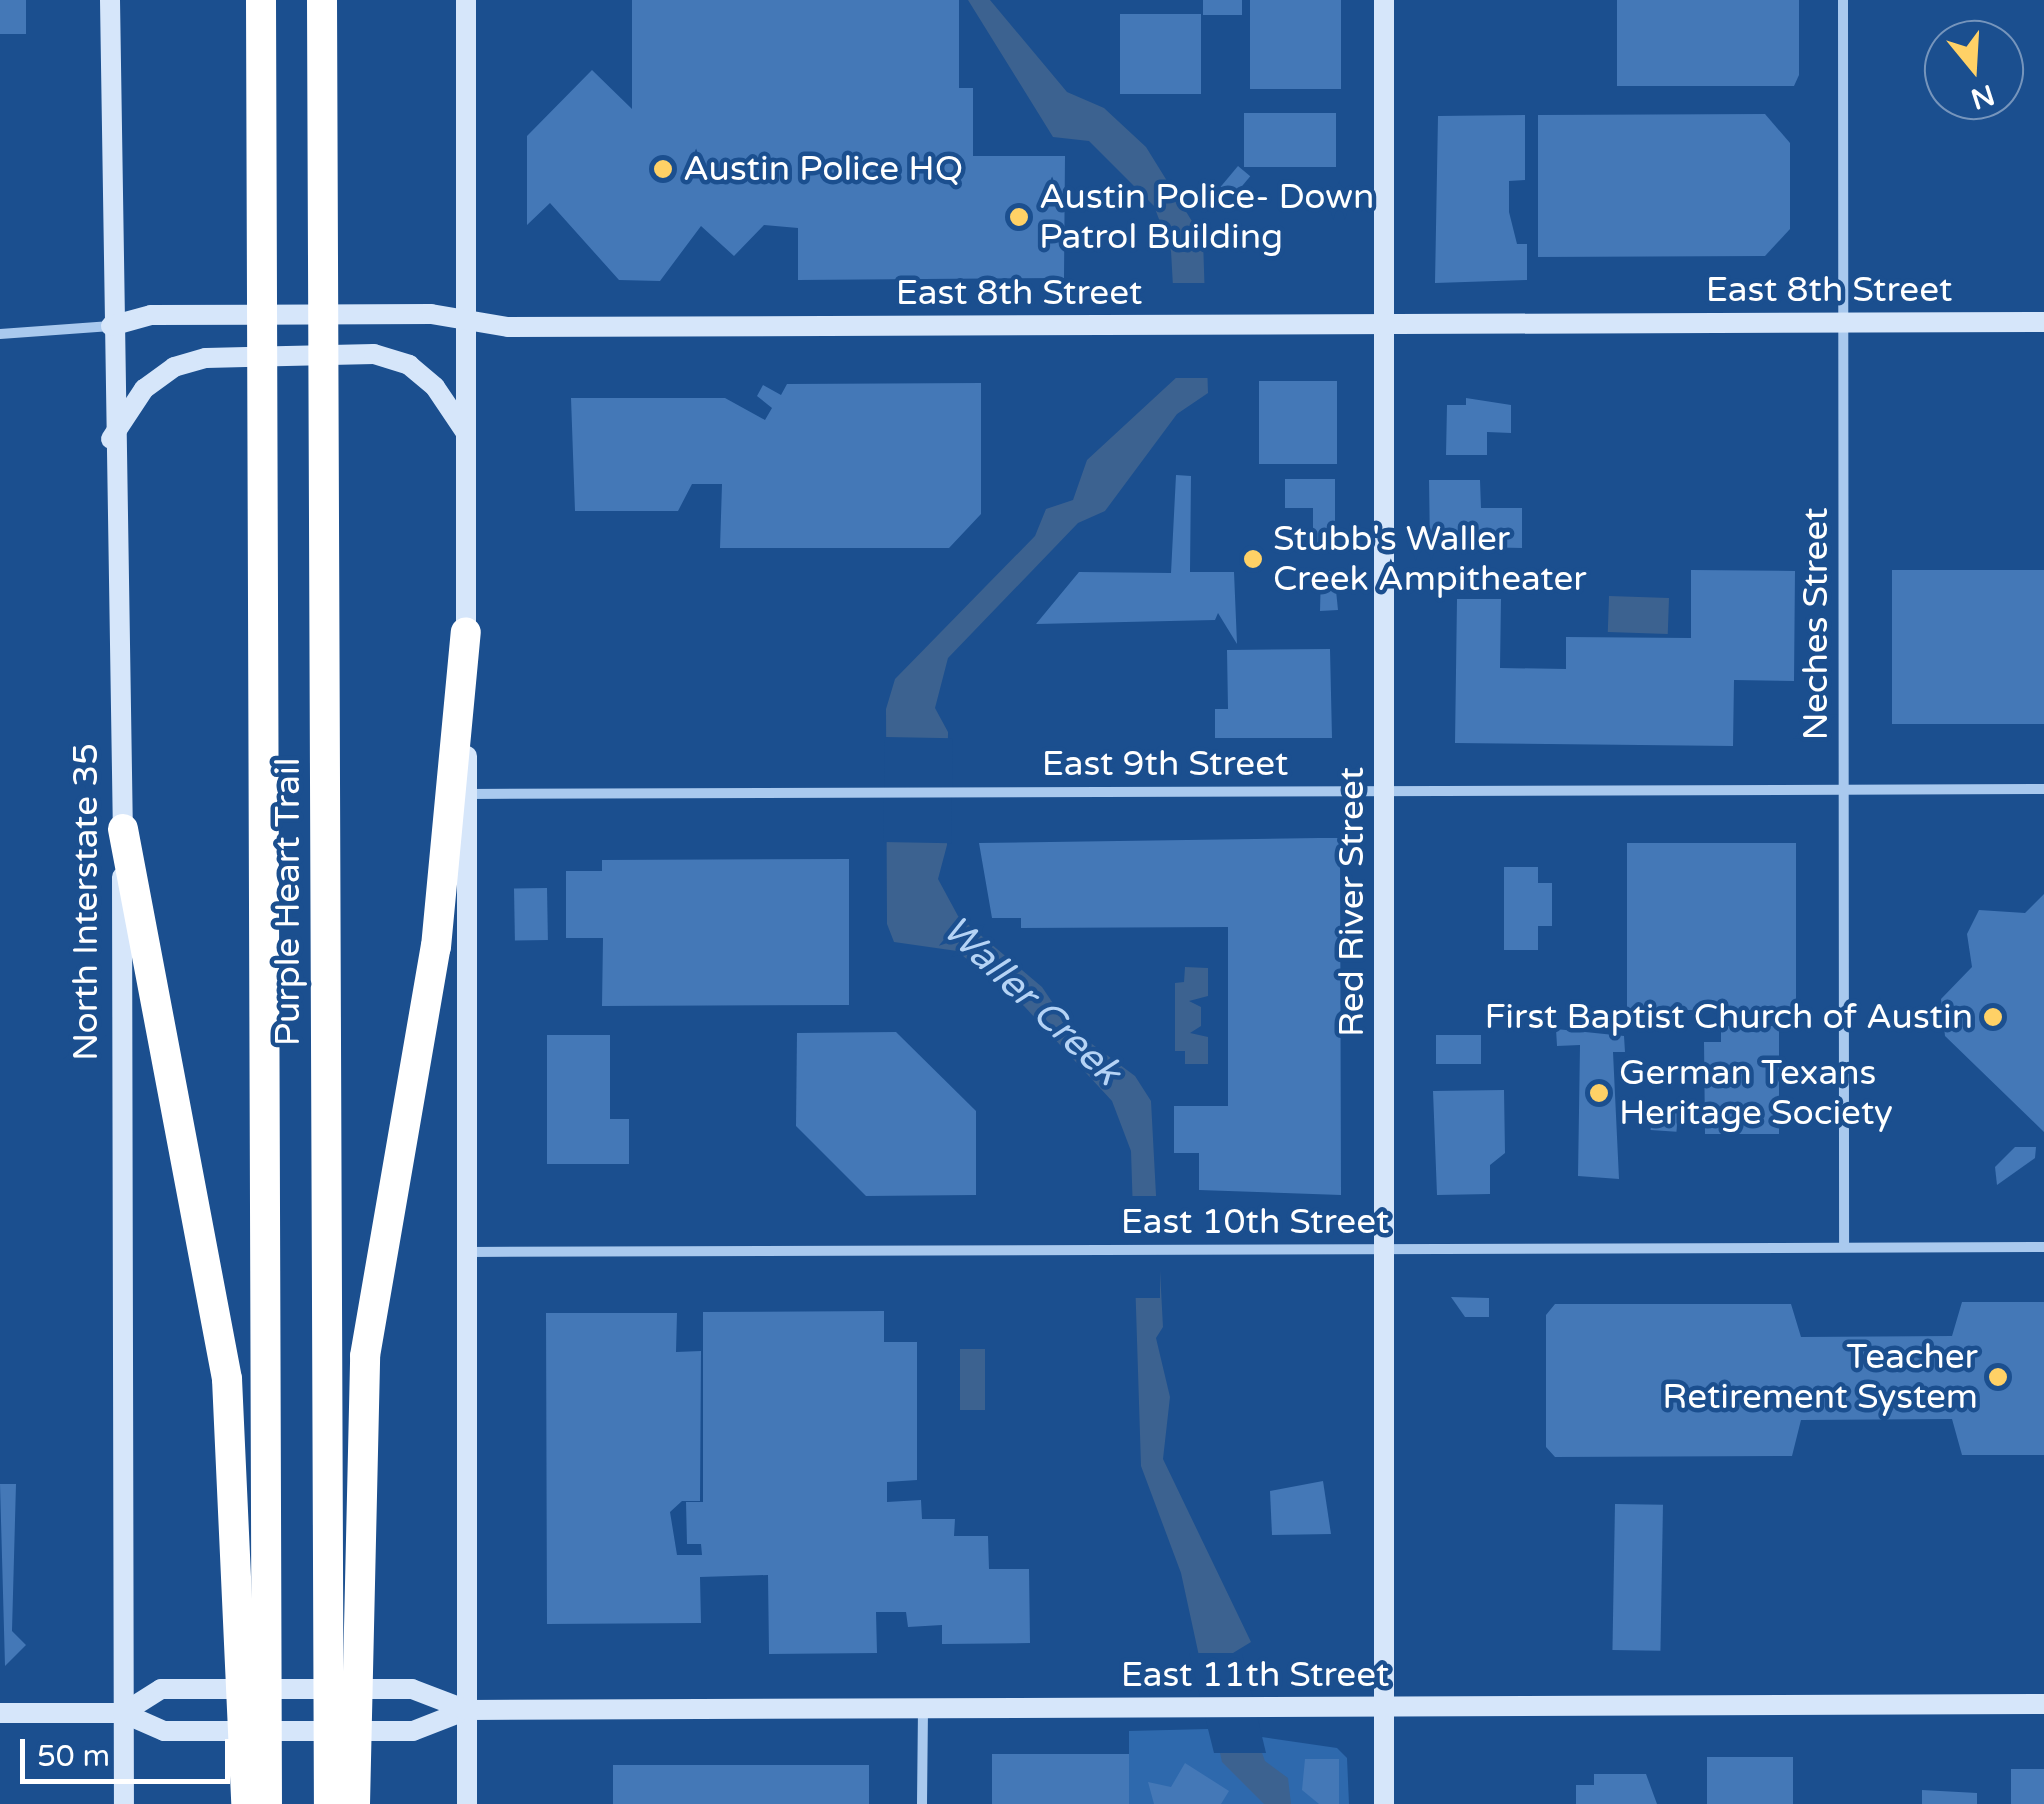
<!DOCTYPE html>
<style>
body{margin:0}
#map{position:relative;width:2044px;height:1804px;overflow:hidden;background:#1b4f8f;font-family:"Varela Round",sans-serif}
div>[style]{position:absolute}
.green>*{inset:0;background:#2e69ad}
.water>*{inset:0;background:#3c6290;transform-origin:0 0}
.pier>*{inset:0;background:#1b4f8f;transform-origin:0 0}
.building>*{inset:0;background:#4478b7;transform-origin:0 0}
.street>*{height:10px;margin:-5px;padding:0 5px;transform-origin:5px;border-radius:5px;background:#a9c9ee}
.secondary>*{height:20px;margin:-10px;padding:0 10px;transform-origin:10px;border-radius:10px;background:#d6e6fa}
.highway>*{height:30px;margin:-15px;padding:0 15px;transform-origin:15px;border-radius:15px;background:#fff}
.dots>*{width:28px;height:28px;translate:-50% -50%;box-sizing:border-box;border:5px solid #1b4f8f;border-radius:50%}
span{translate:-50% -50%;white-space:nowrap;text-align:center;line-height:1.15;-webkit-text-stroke:9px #1b4f8f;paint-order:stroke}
.poi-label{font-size:35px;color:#fff}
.left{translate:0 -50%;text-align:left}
.right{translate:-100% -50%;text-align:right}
.street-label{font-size:35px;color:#fff}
.water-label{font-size:38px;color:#b5d3f5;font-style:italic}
.north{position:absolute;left:1924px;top:20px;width:100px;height:100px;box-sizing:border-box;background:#1b4f8f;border:2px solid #7695bc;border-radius:50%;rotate:162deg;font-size:28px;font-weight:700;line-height:40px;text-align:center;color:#fff}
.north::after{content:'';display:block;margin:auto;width:35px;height:45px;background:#ffd166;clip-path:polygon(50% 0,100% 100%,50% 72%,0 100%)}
.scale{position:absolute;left:20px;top:1739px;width:210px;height:45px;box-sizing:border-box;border:5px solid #fff;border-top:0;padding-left:12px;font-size:30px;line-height:35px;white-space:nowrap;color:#fff;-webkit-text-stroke:8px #1b4f8f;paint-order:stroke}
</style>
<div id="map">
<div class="green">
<i style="clip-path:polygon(1208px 1729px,1337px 1748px,1347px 1758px,1349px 1804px,1129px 1804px,1129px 1731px)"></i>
</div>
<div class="water">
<i style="clip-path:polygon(968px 0,990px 0,1067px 92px,1104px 108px,1146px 147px,1203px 239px,1208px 393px,1177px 414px,1105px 511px,1078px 523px,948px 658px,935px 708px,948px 732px,947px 845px,938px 879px,958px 916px,1042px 987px,1069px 1027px,1135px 1076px,1151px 1101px,1163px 1327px,1156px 1338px,1170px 1397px,1163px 1459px,1251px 1642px,1233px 1653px,1242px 1699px,1265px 1761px,1288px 1778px,1291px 1804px,1264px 1804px,1222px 1762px,1181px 1573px,1141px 1466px,1131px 1151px,1112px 1101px,1024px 1006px,957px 951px,894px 942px,887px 924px,886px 709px,895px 679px,1035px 536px,1046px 509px,1073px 500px,1087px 460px,1178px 376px,1171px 251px,1154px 206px,1089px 141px,1053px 137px)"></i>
<i style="left:1669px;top:598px;width:36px;height:60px;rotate:92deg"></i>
<i style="clip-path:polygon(1185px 967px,1208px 968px,1208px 996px,1189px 1001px,1201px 1007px,1201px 1026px,1190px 1033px,1208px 1037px,1208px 1064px,1185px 1064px,1185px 1051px,1175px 1051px,1175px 983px,1184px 982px)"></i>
<i style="left:960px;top:1349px;width:25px;height:61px"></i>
</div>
<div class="pier">
<i style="left:1168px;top:283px;width:42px;height:95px"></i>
<i style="left:885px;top:737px;width:68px;height:105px;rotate:1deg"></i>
<i style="left:1127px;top:1196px;width:33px;height:102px"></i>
<i style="clip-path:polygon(1189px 1653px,1242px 1653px,1266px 1753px,1214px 1753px)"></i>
</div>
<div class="building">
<i style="left:0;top:0;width:26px;height:34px"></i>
<i style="clip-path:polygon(632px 0,959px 0,959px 88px,973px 88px,973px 156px,1065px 156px,1064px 278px,798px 280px,798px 228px,764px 225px,734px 256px,701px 226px,660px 281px,619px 280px,550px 203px,527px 225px,527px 136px,592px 70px,632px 109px)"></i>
<i style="left:1203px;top:0;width:39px;height:15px"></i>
<i style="left:1250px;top:0;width:91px;height:89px"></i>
<i style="clip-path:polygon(1617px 0,1799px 0,1799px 75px,1794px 86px,1617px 86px)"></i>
<i style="left:1120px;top:14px;width:81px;height:80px"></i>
<i style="left:1244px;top:113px;width:92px;height:54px"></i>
<i style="clip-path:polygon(1765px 114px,1790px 143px,1790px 229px,1765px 256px,1538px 257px,1538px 115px)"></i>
<i style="clip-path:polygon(1525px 115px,1525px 180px,1509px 181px,1509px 212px,1517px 244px,1527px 244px,1527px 280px,1435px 283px,1438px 116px)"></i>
<i style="left:1238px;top:166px;width:16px;height:27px;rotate:40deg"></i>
<i style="left:1259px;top:381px;width:78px;height:83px"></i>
<i style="clip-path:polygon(981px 383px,981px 514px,949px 548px,720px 548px,722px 484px,692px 484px,678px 511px,575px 511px,571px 398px,725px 398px,765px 420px,772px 408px,757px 396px,763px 385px,781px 395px,787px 384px)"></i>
<i style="clip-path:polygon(1466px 398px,1511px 405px,1511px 433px,1487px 432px,1487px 455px,1446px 455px,1447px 405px,1466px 405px)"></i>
<i style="clip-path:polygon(1176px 475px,1191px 476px,1190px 572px,1234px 572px,1237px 644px,1218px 613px,1215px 620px,1036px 624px,1079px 572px,1171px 573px)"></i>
<i style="clip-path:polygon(1285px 479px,1335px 479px,1335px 547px,1313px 547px,1313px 508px,1285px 508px)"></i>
<i style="clip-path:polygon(1429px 480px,1480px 480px,1481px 508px,1522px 508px,1522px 548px,1430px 546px)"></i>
<i style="clip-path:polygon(1691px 570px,1795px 571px,1794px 681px,1734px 680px,1733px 746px,1455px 743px,1457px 599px,1501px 599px,1500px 668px,1566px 669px,1566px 637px,1691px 638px)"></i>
<i style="left:2044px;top:570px;width:154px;height:152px;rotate:90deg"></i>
<i style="clip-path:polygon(1321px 571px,1334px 571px,1338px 610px,1320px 611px)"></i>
<i style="clip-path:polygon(1330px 649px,1332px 738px,1215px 738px,1215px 709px,1228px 709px,1227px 650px)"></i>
<i style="clip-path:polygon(1319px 838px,1340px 838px,1341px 1195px,1199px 1190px,1199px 1153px,1174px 1153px,1174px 1106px,1228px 1106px,1228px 927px,1021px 928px,1021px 918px,992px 918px,979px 843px)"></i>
<i style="left:1627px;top:843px;width:169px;height:167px"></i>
<i style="clip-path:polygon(849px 859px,849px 1005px,602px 1006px,603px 938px,566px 938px,566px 871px,602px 871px,602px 860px)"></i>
<i style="clip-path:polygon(1504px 867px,1538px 867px,1538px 883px,1552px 883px,1552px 926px,1538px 926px,1538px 950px,1504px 950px)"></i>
<i style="left:547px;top:888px;width:52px;height:33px;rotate:89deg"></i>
<i style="clip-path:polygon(2044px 894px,2044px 1132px,1945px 1036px,1941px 999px,1972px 967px,1967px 934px,1979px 910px,2025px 913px)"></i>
<i style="clip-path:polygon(1721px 1026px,1779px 1026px,1779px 1134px,1705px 1134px,1704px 1042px,1721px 1042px)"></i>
<i style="clip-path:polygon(1556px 1029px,1624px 1036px,1625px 1052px,1613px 1052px,1619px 1179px,1578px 1176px,1580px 1045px,1557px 1046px)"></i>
<i style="clip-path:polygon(896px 1032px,976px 1111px,976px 1195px,866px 1196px,796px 1126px,797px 1033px)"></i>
<i style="clip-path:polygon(547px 1035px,610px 1035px,610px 1119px,629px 1119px,629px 1164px,547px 1164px)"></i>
<i style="left:1436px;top:1035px;width:45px;height:29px"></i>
<i style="clip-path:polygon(1504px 1090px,1505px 1153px,1490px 1165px,1490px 1194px,1437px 1195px,1433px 1091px)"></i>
<i style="left:1652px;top:1109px;width:26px;height:21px;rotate:4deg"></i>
<i style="clip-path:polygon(2015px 1147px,2036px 1147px,2035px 1158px,1997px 1185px,1995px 1167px)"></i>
<i style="clip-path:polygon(1451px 1297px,1489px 1298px,1489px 1317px,1465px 1317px)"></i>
<i style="clip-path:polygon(1962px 1302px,2044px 1302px,2044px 1455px,1962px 1455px,1952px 1419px,1801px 1420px,1792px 1456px,1555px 1457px,1546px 1447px,1546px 1315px,1555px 1304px,1791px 1304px,1801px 1337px,1952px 1336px)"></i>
<i style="clip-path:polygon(884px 1311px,884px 1342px,917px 1342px,917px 1480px,887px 1482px,887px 1502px,921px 1500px,922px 1519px,955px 1519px,954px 1536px,988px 1536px,989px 1569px,1029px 1569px,1030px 1643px,942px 1644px,942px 1625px,908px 1627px,906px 1612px,876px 1612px,877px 1653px,769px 1654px,768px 1575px,700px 1577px,701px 1623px,547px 1624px,546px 1313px,677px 1313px,676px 1352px,701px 1351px,700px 1501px,682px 1501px,670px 1512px,677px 1555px,702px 1555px,701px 1544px,687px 1544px,686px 1502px,703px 1502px,703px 1312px)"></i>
<i style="clip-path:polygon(1323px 1481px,1331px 1534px,1272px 1535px,1270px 1491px)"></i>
<i style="clip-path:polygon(0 1484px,16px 1484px,12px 1631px,26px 1645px,5px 1666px)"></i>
<i style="left:1615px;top:1504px;width:48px;height:146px;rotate:1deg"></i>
<i style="left:1129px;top:1754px;width:50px;height:137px;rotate:90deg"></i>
<i style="left:1707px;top:1757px;width:86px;height:47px"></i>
<i style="clip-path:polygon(1305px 1759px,1339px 1759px,1339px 1804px,1319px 1804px,1302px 1790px)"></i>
<i style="clip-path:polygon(1185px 1763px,1229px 1791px,1221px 1804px,1154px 1804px,1148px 1782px,1171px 1787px)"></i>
<i style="left:613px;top:1765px;width:256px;height:39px"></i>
<i style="left:2011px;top:1769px;width:33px;height:35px"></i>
<i style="clip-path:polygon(1594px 1774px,1646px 1774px,1657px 1804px,1576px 1804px,1576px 1785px,1594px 1785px)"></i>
<i style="clip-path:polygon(1922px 1790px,1977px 1793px,1977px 1804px,1922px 1804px)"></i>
</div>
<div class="street">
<i style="left:1843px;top:0;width:1247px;rotate:89.95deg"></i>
<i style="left:0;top:334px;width:111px;rotate:-4.1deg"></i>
<i style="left:467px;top:794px;width:1577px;rotate:-0.18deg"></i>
<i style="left:468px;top:1252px;width:1576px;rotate:-0.18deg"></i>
<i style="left:922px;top:1804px;width:95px;rotate:-89.4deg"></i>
</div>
<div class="secondary">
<i style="left:110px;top:0;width:838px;rotate:89.11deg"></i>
<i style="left:466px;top:0;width:642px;rotate:90deg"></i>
<i style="left:1384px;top:0;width:1804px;rotate:90deg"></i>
<i style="left:111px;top:326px;width:41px;rotate:-15.4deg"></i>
<i style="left:151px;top:315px;width:280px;rotate:-0.2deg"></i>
<i style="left:431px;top:314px;width:78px;rotate:9.6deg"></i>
<i style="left:508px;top:327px;width:1536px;rotate:-0.19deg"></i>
<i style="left:111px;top:439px;width:60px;rotate:-56.6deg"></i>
<i style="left:144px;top:389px;width:37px;rotate:-36deg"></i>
<i style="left:174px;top:367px;width:33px;rotate:-16deg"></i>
<i style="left:206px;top:358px;width:168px;rotate:-1.4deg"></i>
<i style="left:374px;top:354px;width:37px;rotate:17deg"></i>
<i style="left:409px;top:365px;width:34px;rotate:40deg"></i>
<i style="left:435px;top:387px;width:55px;rotate:56deg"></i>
<i style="left:467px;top:756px;width:1048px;rotate:90deg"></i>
<i style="left:122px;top:877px;width:927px;rotate:89.88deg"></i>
<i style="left:0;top:1713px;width:123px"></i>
<i style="left:123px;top:1713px;width:45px;rotate:23.7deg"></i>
<i style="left:164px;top:1731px;width:249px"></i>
<i style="left:413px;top:1731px;width:58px;rotate:-21.3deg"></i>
<i style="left:467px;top:1710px;width:1577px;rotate:-0.22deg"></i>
<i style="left:123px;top:1713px;width:45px;rotate:-32.3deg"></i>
<i style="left:161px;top:1689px;width:251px"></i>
<i style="left:412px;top:1689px;width:59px;rotate:20.9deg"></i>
</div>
<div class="highway">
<i style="left:261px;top:0;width:1804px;rotate:89.81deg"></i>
<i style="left:322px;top:0;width:1804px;rotate:89.78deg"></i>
<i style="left:123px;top:829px;width:560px;rotate:79.29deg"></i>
<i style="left:227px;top:1379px;width:425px;rotate:87.4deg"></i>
<i style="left:355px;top:1804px;width:448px;rotate:-88.7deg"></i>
<i style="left:365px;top:1356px;width:415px;rotate:-80.2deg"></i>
<i style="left:436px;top:947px;width:316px;rotate:-84.6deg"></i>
</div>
<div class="dots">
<i style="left:663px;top:169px;background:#ffd166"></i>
<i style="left:1019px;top:217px;background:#ffd166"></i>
<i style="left:1253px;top:559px;background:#ffd166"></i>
<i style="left:1993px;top:1017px;background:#ffd166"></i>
<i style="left:1599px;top:1093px;background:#ffd166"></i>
<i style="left:1998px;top:1377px;background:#ffd166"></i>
</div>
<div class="poi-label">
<span class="left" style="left:683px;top:169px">Austin Police HQ</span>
<span class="left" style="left:1039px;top:217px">Austin Police- Down<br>Patrol Building</span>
<span class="left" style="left:1273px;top:559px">Stubb's Waller<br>Creek Ampitheater</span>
<span class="right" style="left:1973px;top:1017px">First Baptist Church of Austin</span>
<span class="left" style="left:1619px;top:1093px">German Texans<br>Heritage Society</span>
<span class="right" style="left:1978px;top:1377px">Teacher<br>Retirement System</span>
</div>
<div class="street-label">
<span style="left:1829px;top:290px">East 8th Street</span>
<span style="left:1019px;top:293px">East 8th Street</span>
<span style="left:1816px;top:624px;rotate:-90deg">Neches Street</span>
<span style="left:1165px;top:764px">East 9th Street</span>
<span style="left:86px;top:902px;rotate:-90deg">North Interstate 35</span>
<span style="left:288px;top:902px;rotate:-90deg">Purple Heart Trail</span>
<span style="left:1352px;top:902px;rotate:-90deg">Red River Street</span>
<span style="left:1255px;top:1222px">East 10th Street</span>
<span style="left:1255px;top:1675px">East 11th Street</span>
</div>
<div class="water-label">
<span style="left:1031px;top:1001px;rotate:43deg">Waller Creek</span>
</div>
<div class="north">N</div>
<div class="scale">50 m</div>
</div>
